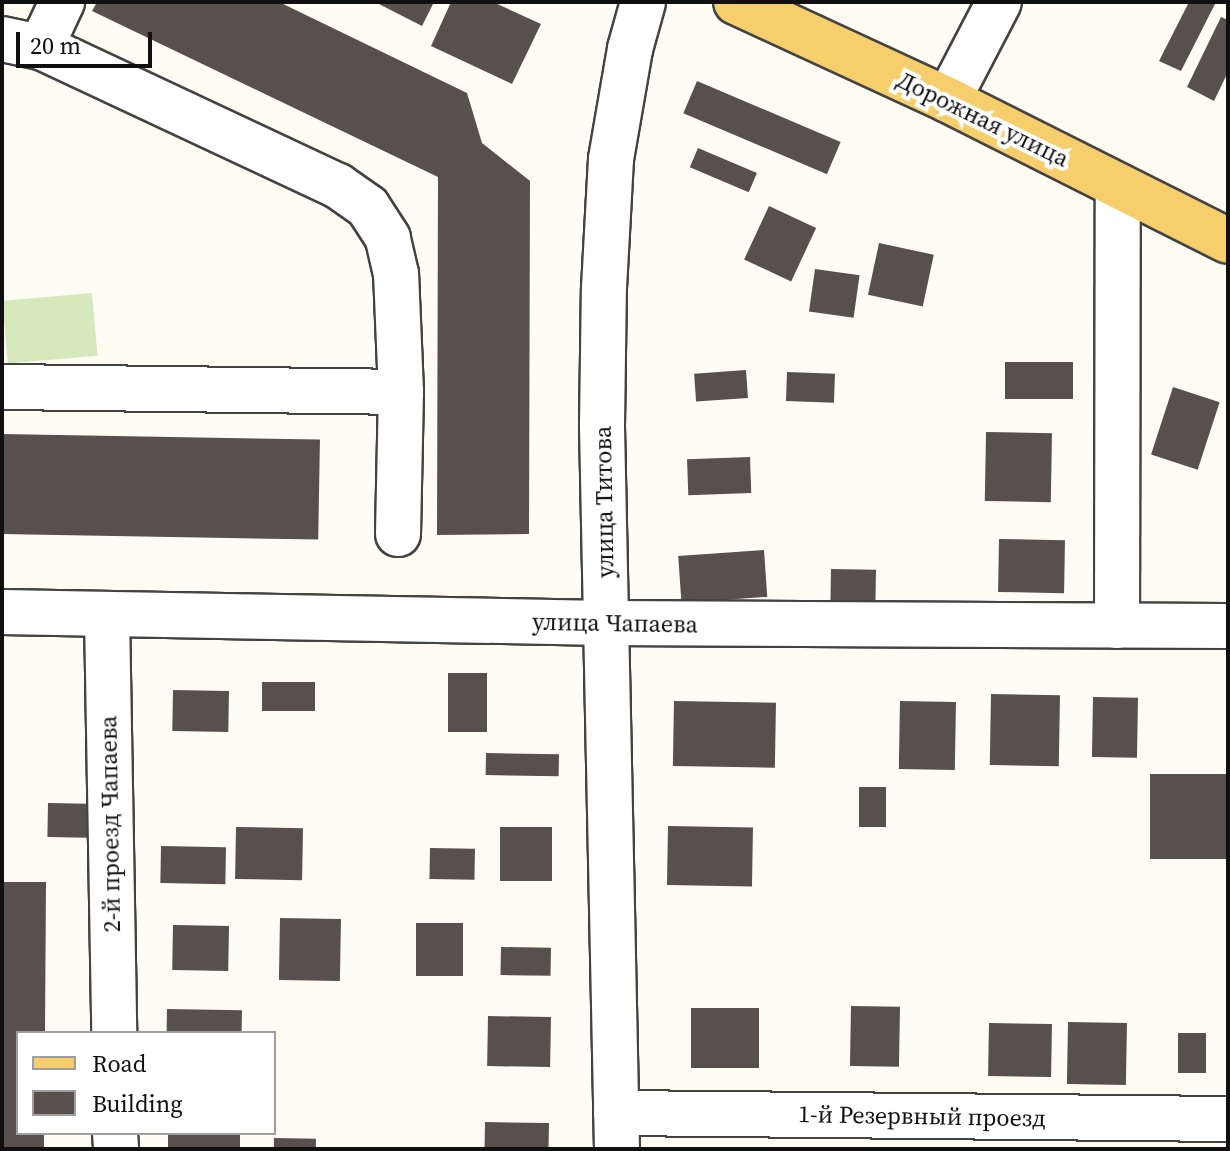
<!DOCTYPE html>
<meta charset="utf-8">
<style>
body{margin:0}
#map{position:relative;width:1230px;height:1151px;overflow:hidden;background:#fffcf3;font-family:"Source Serif 4",serif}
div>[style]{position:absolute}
.green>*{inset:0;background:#d5e9bc;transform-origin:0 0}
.building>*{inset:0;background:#58504c;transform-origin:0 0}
.roads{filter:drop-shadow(2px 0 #434343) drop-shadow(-2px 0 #434343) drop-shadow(0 2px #434343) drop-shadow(0 -2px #434343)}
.minor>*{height:44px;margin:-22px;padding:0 22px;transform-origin:22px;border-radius:22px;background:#fff}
.major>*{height:44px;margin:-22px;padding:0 22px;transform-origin:22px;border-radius:22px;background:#f6cf6c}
span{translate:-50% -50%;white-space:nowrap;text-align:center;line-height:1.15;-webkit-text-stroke:8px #fff;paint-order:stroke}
.street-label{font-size:24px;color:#101010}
.frame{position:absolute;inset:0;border:4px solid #101010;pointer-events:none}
.legend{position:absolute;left:16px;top:1031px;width:260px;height:104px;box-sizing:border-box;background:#fff;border:2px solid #9f9f9f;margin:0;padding:10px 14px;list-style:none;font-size:24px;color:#101010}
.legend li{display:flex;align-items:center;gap:16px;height:40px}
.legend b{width:40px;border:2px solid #9f9f9f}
.scale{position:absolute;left:16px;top:32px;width:136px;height:36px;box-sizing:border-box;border:4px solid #101010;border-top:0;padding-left:10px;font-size:24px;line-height:28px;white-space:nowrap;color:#101010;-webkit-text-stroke:6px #fff;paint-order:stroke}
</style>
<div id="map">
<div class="green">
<i style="left:92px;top:293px;width:63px;height:90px;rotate:85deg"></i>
</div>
<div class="building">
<i style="clip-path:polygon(97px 2px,279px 2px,467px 93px,482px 143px,530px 181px,529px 534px,437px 535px,438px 177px,92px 11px)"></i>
<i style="clip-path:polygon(375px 2px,434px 2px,422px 26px)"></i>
<i style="clip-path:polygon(451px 2px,493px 2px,541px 24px,512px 84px,431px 46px)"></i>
<i style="clip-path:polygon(1189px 2px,1216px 2px,1181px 71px,1159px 61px)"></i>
<i style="clip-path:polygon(1221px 17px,1228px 20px,1228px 72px,1214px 101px,1187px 87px)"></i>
<i style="left:697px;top:81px;width:156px;height:35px;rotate:23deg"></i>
<i style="left:698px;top:148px;width:64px;height:21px;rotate:23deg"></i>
<i style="left:769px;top:206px;width:52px;height:59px;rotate:25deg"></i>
<i style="left:879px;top:243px;width:56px;height:53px;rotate:12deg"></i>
<i style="left:815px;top:269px;width:45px;height:43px;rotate:8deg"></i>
<i style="left:1005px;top:362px;width:68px;height:37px"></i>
<i style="left:746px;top:370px;width:28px;height:52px;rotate:86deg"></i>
<i style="left:787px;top:372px;width:48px;height:29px;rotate:2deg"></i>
<i style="left:1173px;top:387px;width:49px;height:71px;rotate:18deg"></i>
<i style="left:986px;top:432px;width:66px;height:69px;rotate:1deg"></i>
<i style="left:2px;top:434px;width:318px;height:100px;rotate:1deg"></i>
<i style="left:750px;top:457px;width:36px;height:63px;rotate:88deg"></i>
<i style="left:999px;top:539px;width:66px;height:53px;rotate:1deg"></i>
<i style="left:764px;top:550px;width:47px;height:86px;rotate:86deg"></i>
<i style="left:831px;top:569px;width:45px;height:34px;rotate:1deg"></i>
<i style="left:448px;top:673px;width:39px;height:59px"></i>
<i style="left:262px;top:682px;width:53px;height:29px"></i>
<i style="left:173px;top:690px;width:56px;height:41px;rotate:1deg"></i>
<i style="left:991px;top:694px;width:69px;height:71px;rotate:1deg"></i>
<i style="left:1093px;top:697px;width:45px;height:60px;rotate:1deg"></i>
<i style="left:674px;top:701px;width:102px;height:65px;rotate:1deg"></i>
<i style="left:900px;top:701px;width:56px;height:68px;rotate:1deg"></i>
<i style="left:486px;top:753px;width:73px;height:22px;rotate:1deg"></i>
<i style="left:1150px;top:774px;width:78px;height:85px"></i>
<i style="left:859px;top:787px;width:27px;height:40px"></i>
<i style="left:48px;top:803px;width:40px;height:34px;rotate:1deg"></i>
<i style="left:668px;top:826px;width:85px;height:59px;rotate:1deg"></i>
<i style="left:236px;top:827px;width:67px;height:52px;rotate:1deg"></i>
<i style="left:500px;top:827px;width:52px;height:54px"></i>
<i style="left:161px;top:846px;width:65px;height:37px;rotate:1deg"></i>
<i style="left:430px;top:848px;width:45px;height:31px;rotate:1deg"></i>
<i style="clip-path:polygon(2px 882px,46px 882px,45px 1033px,18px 1033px,18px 1133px,44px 1133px,44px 1149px,2px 1149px)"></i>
<i style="left:280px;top:918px;width:61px;height:62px;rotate:1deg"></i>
<i style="left:416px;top:923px;width:47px;height:53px"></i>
<i style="left:173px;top:925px;width:56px;height:45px;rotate:1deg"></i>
<i style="left:501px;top:947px;width:50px;height:28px;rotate:1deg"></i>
<i style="left:851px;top:1006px;width:49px;height:60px;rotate:1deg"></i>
<i style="left:691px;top:1008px;width:68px;height:60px"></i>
<i style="left:167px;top:1009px;width:75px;height:24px;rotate:1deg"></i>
<i style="left:488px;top:1016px;width:63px;height:50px;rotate:1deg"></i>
<i style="left:1068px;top:1022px;width:59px;height:62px;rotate:1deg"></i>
<i style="left:989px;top:1023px;width:63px;height:53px;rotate:1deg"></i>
<i style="left:1178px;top:1033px;width:28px;height:40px"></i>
<i style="left:485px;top:1122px;width:64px;height:27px;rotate:1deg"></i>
<i style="left:168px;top:1133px;width:72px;height:16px"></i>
<i style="left:274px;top:1138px;width:42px;height:11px;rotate:1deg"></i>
</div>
<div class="roads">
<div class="minor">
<i style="left:2px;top:39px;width:40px;rotate:12deg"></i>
<i style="left:41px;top:47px;width:50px;rotate:-65deg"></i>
<i style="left:948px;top:100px;width:110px;rotate:-62.5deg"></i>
<i style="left:2px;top:387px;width:399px;rotate:0.7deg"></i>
<i style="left:401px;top:392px;width:118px;rotate:-92.4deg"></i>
<i style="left:396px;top:274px;width:37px;rotate:-103deg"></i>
<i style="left:388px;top:238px;width:37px;rotate:-123deg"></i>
<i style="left:368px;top:207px;width:37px;rotate:-145deg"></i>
<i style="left:338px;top:186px;width:328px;rotate:-154.9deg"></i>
<i style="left:398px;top:534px;width:142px;rotate:-88.8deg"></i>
<i style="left:2px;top:612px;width:604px;rotate:1.04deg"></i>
<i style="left:606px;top:623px;width:622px;rotate:0.28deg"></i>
<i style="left:107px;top:615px;width:418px;rotate:89deg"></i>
<i style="left:1117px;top:626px;width:440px;rotate:-89.9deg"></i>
<i style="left:616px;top:1113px;width:612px;rotate:0.56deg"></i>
<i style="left:115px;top:1133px;width:16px;rotate:86deg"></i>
<i style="left:617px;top:1149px;width:724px;rotate:-91.19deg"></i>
<i style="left:602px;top:425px;width:137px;rotate:-89.2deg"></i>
<i style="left:604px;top:288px;width:129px;rotate:-86.9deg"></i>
<i style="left:611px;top:159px;width:112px;rotate:-80.2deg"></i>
<i style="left:630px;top:49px;width:49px;rotate:-74.5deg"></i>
</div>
<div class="major">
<i style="left:736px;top:2px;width:234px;rotate:24.8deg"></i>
<i style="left:948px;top:100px;width:313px;rotate:26.7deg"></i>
</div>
</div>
<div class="street-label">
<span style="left:983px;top:119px;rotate:26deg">Дорожная улица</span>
<span style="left:604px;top:502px;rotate:-91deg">улица Титова</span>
<span style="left:615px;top:623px;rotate:1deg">улица Чапаева</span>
<span style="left:110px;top:824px;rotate:-91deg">2-й проезд Чапаева</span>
<span style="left:922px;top:1116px;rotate:1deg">1-й Резервный проезд</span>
</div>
<div class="frame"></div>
<ul class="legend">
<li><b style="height:10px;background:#f6cf6c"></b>Road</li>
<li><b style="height:22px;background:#58504c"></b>Building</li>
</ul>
<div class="scale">20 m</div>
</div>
